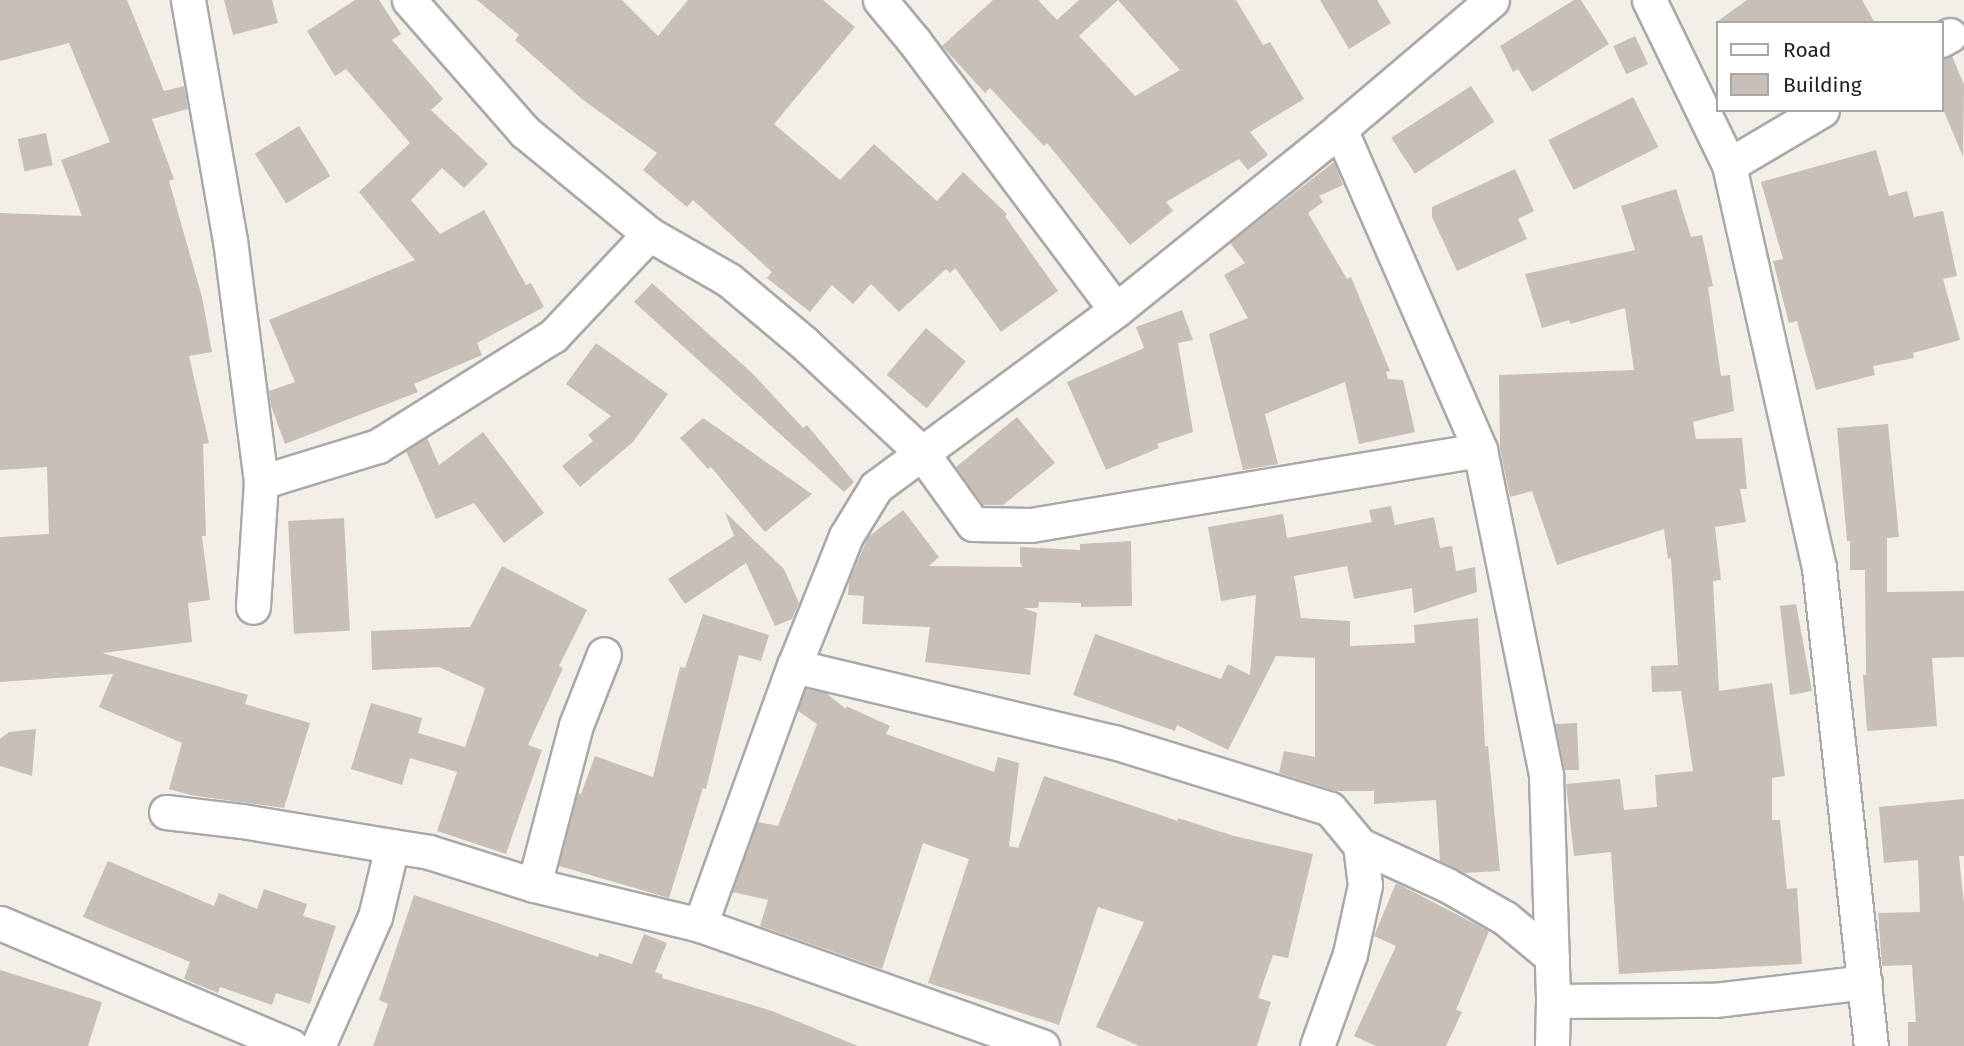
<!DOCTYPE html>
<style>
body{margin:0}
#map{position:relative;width:1964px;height:1046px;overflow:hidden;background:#f2efe9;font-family:"Fira Sans",sans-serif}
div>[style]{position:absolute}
.building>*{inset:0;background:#c7bfb8;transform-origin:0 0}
.roads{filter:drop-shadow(2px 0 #a9a9a9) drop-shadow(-2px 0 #a9a9a9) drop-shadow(0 2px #a9a9a9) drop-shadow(0 -2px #a9a9a9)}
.minor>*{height:33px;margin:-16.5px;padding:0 16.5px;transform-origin:16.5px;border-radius:16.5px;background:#fff}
span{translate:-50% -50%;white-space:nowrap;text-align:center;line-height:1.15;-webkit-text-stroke:5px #fff;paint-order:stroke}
.legend{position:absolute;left:1716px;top:21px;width:228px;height:91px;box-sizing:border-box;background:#fff;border:2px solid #a7a7a7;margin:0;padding:9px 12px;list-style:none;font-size:21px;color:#222}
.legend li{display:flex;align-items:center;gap:14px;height:35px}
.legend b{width:35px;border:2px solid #a7a7a7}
</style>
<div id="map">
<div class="building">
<i style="clip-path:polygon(0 0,127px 0,164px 91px,184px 86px,188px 109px,152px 119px,174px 179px,169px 181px,202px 297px,212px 352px,189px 356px,209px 443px,203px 444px,206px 536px,202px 536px,210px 600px,188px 603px,192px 642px,102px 653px,248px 695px,245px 704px,310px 723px,284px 808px,190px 795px,169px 789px,182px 743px,99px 707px,113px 674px,0 682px,0 537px,49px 534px,47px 467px,0 470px,0 213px,82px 216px,61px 160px,110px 142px,69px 43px,0 61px)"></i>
<i style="clip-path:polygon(224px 0,272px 0,278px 23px,233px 35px)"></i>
<i style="clip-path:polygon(355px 0,379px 0,401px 34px,392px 40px,443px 99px,431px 110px,488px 164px,464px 188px,442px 168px,411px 200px,440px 234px,484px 210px,526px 285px,531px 283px,544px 307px,477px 343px,482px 355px,414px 384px,418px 392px,285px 444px,271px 406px,269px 391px,295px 382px,269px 320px,415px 260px,359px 192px,410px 143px,346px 69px,335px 76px,307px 31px)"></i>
<i style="clip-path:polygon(477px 0,622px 0,658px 36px,688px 0,823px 0,855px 27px,774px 124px,840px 180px,874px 144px,937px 201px,963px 172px,1007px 214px,1005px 216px,1058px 291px,1001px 332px,955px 268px,950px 273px,946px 269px,899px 312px,871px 284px,853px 304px,832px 285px,810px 312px,767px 278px,772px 272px,693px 200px,687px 207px,643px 170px,657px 153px,583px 100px,515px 40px,519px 35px)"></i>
<i style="clip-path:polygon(993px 0,1038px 0,1057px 20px,1079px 0,1118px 0,1079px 36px,1135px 96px,1180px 70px,1118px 0,1236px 0,1263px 45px,1270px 42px,1304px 99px,1250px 132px,1268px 155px,1248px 170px,1239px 159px,1166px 202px,1173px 211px,1130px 245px,1047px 143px,1044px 146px,990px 88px,985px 93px,942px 46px)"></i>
<i style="clip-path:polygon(1320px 0,1377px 0,1391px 23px,1349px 49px)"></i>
<i style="clip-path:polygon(1574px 0,1581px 0,1609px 44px,1532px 92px,1518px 69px,1513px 72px,1500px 46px)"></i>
<i style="clip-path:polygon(1747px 0,1862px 0,1875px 23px,1715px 23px)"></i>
<i style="left:1635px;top:36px;width:31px;height:24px;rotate:65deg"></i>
<i style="clip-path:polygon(1952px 56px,1964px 85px,1963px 157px,1941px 104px,1941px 59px)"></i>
<i style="left:1471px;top:86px;width:43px;height:95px;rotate:57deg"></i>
<i style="left:1633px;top:97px;width:56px;height:95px;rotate:63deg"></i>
<i style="left:299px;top:126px;width:59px;height:52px;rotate:58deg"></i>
<i style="left:46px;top:133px;width:33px;height:29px;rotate:78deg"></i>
<i style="clip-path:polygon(1876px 150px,1889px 196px,1907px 191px,1914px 217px,1943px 211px,1957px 276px,1943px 279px,1960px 340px,1913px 353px,1914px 358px,1873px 366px,1875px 375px,1816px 390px,1797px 321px,1789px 323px,1773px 261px,1783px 259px,1761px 182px)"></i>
<i style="clip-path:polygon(1334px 162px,1343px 185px,1319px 196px,1323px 202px,1308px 213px,1347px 279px,1351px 277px,1390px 371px,1386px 372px,1388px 379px,1403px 380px,1415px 432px,1359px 444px,1345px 382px,1265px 414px,1278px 464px,1243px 470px,1209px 334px,1248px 318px,1224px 275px,1245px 263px,1230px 243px)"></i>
<i style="clip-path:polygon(1515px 169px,1534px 211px,1518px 219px,1527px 239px,1457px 271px,1432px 217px,1432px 207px)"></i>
<i style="clip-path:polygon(1676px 189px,1691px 237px,1702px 235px,1713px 286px,1708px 287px,1721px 376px,1730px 375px,1734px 411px,1693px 422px,1696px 439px,1742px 438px,1747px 489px,1740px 489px,1746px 522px,1715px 527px,1721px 580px,1713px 581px,1719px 691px,1772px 683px,1785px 776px,1772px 778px,1772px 820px,1780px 820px,1787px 889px,1797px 888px,1802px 964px,1619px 974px,1611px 852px,1574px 856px,1566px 784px,1620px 779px,1624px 810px,1657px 807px,1655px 775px,1693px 771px,1681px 691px,1652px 692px,1651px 666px,1678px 665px,1671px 558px,1668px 559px,1664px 529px,1557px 565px,1532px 491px,1510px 497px,1500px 450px,1499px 375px,1634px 370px,1625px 308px,1570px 324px,1569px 320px,1542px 328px,1525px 274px,1635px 250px,1621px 206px)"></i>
<i style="clip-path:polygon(652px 283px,752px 373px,803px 428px,807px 425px,854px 482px,844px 492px,634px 302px)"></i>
<i style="clip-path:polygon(1182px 310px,1193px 340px,1178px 343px,1193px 432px,1157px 444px,1159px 448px,1106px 470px,1067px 382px,1144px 348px,1136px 327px)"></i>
<i style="left:926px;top:328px;width:52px;height:61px;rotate:40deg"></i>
<i style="clip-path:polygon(596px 343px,668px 394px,633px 442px,580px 487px,562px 466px,593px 441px,588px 435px,611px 416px,566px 384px)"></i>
<i style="clip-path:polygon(1017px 417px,1055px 463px,1003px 505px,983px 505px,956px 467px)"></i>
<i style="clip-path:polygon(703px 418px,812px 494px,765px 532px,711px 467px,708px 469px,680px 438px)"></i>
<i style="clip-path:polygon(1888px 424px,1899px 537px,1887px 538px,1887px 592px,1964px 591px,1964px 657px,1932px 658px,1937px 726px,1867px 731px,1863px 675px,1866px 675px,1865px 570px,1850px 570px,1850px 541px,1847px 541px,1837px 428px)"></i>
<i style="clip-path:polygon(483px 432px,544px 513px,504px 543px,474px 503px,436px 519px,406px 451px,427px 438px,439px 465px)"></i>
<i style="clip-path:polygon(1391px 506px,1395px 525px,1434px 517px,1440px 548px,1452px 546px,1456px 571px,1475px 567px,1477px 592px,1414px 613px,1412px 588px,1354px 599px,1347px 566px,1294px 576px,1301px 618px,1350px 621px,1350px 646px,1415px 643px,1414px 625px,1478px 618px,1485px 746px,1488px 746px,1500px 871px,1465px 873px,1440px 861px,1436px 800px,1374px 804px,1374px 791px,1336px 791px,1279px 773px,1284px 751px,1315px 757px,1315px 658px,1276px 656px,1228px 750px,1177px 725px,1175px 731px,1073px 695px,1095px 634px,1221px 679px,1228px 664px,1250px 675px,1256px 595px,1221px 601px,1208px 527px,1283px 514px,1287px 538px,1372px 522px,1369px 510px)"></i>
<i style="clip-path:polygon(903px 510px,939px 557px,929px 566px,1023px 567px,1020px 563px,1020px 547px,1080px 550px,1080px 544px,1131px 541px,1132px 606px,1081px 607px,1081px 603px,1039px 602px,1038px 608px,1023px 608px,1037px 613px,1030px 675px,925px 662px,930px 627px,862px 624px,864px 596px,848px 595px,849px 581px,868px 537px)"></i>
<i style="clip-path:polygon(725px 512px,784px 569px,799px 603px,792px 619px,775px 626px,746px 563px,685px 604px,668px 579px,734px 536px)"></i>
<i style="left:344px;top:518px;width:113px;height:56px;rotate:87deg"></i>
<i style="clip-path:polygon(502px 566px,587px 610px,559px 666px,563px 668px,528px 745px,542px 750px,506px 854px,437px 831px,457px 772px,410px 758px,402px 785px,351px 769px,371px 703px,422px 718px,418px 733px,465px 747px,485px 688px,439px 667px,372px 670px,371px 631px,470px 627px)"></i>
<i style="clip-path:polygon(1796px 604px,1812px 691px,1790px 695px,1780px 606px)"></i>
<i style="clip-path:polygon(703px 614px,769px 635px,761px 661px,739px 655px,706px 789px,703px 788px,669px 898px,559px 866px,578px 793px,581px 794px,595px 756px,653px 777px,680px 667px,685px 668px)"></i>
<i style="clip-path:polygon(806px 689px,826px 693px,846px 709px,846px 706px,890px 726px,886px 734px,994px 772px,998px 757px,1019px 763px,1009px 846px,1018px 848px,1044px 776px,1178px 821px,1178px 818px,1234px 836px,1313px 854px,1288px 958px,1273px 955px,1258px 998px,1271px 1002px,1257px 1046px,1139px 1046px,1096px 1027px,1144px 922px,1098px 907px,1059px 1025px,928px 983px,969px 859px,923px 843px,882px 969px,760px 926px,768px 900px,732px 892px,758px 822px,778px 826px,817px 724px,798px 711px)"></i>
<i style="clip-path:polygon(1577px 723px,1579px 770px,1565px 770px,1555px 724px)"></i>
<i style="clip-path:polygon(36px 729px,32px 776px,0 766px,0 739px,9px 732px)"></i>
<i style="clip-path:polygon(1964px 799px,1964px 856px,1959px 856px,1964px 904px,1964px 1046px,1908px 1046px,1908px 1022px,1916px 1022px,1912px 965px,1882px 966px,1878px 913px,1920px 912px,1918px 860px,1884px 863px,1879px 807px)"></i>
<i style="clip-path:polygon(108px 861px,214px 906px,219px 893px,257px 909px,264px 889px,307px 904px,303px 916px,336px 926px,310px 1004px,276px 993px,272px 1005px,220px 987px,218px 993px,184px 979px,190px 962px,83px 917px)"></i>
<i style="clip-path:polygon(1396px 883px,1489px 931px,1456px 1010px,1462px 1012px,1446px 1046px,1376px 1046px,1354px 1036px,1396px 946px,1374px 936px)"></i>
<i style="clip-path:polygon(414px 895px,598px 957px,599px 953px,632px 964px,644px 934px,667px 943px,655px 972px,663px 975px,662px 978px,772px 1011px,858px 1046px,373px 1046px,388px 1004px,379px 1000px)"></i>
<i style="clip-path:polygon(0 970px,102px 1002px,88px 1046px,0 1046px)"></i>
</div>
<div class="roads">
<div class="minor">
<i style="left:188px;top:0;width:244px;rotate:80.1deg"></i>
<i style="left:230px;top:240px;width:244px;rotate:82.7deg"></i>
<i style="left:261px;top:482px;width:125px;rotate:93.7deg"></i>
<i style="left:409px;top:0;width:176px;rotate:48.7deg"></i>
<i style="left:525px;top:132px;width:161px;rotate:39.4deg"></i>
<i style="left:649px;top:234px;width:92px;rotate:29.9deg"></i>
<i style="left:729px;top:280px;width:98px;rotate:40deg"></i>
<i style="left:804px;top:343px;width:161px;rotate:43deg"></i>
<i style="left:922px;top:453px;width:87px;rotate:54.3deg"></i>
<i style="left:973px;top:524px;width:58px;rotate:1deg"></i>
<i style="left:1031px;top:525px;width:455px;rotate:-9.5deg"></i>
<i style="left:880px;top:0;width:53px;rotate:50.3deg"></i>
<i style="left:914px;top:41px;width:336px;rotate:53.1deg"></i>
<i style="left:1649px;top:0;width:183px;rotate:64.1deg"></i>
<i style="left:1729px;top:165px;width:413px;rotate:77.4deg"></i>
<i style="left:1819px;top:568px;width:481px;rotate:83.8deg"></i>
<i style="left:1941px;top:40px;width:10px;rotate:-29deg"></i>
<i style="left:1340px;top:129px;width:350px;rotate:66.4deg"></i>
<i style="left:1480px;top:450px;width:332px;rotate:78.5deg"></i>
<i style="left:1546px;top:775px;width:226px;rotate:88.2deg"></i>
<i style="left:1553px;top:1001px;width:45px;rotate:91.3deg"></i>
<i style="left:1729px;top:165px;width:108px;rotate:-30.6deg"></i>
<i style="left:261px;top:482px;width:122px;rotate:-17.1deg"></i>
<i style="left:378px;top:446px;width:207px;rotate:-32.2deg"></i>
<i style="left:553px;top:336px;width:140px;rotate:-46.7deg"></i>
<i style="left:794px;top:666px;width:329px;rotate:13.4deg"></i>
<i style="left:1114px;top:742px;width:226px;rotate:17.2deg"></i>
<i style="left:1330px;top:809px;width:47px;rotate:50.2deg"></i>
<i style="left:1360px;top:845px;width:40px;rotate:82.9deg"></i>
<i style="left:1365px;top:885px;width:71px;rotate:102.3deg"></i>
<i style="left:1350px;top:954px;width:98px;rotate:109.7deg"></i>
<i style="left:166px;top:812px;width:77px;rotate:6.8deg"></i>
<i style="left:242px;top:821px;width:152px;rotate:9.5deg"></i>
<i style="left:1360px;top:845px;width:96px;rotate:24.7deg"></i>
<i style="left:1447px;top:885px;width:67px;rotate:29.6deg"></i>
<i style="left:1505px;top:918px;width:61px;rotate:39.7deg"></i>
<i style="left:534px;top:885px;width:165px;rotate:-75.3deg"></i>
<i style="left:576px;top:725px;width:76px;rotate:-68.5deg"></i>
<i style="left:0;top:923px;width:316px;rotate:22.9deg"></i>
<i style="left:700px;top:925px;width:276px;rotate:-70.1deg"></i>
<i style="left:794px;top:666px;width:140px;rotate:-68.2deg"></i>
<i style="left:846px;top:536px;width:57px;rotate:-58.5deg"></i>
<i style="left:876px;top:487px;width:298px;rotate:-36.4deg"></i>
<i style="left:1116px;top:310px;width:288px;rotate:-38.9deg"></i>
<i style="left:1340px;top:129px;width:199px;rotate:-40.3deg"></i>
<i style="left:1553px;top:1001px;width:162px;rotate:-0.4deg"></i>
<i style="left:1715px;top:1000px;width:151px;rotate:-6.8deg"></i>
<i style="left:318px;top:1046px;width:141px;rotate:-66.2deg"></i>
<i style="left:375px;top:917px;width:73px;rotate:-76.5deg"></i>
<i style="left:392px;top:846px;width:37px;rotate:9deg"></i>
<i style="left:429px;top:852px;width:110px;rotate:17.4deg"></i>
<i style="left:534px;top:885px;width:171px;rotate:13.5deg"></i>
<i style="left:700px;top:925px;width:363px;rotate:19.5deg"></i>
</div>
</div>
<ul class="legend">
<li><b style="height:9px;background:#fff"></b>Road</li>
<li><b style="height:19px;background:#c7bfb8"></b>Building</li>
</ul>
</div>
